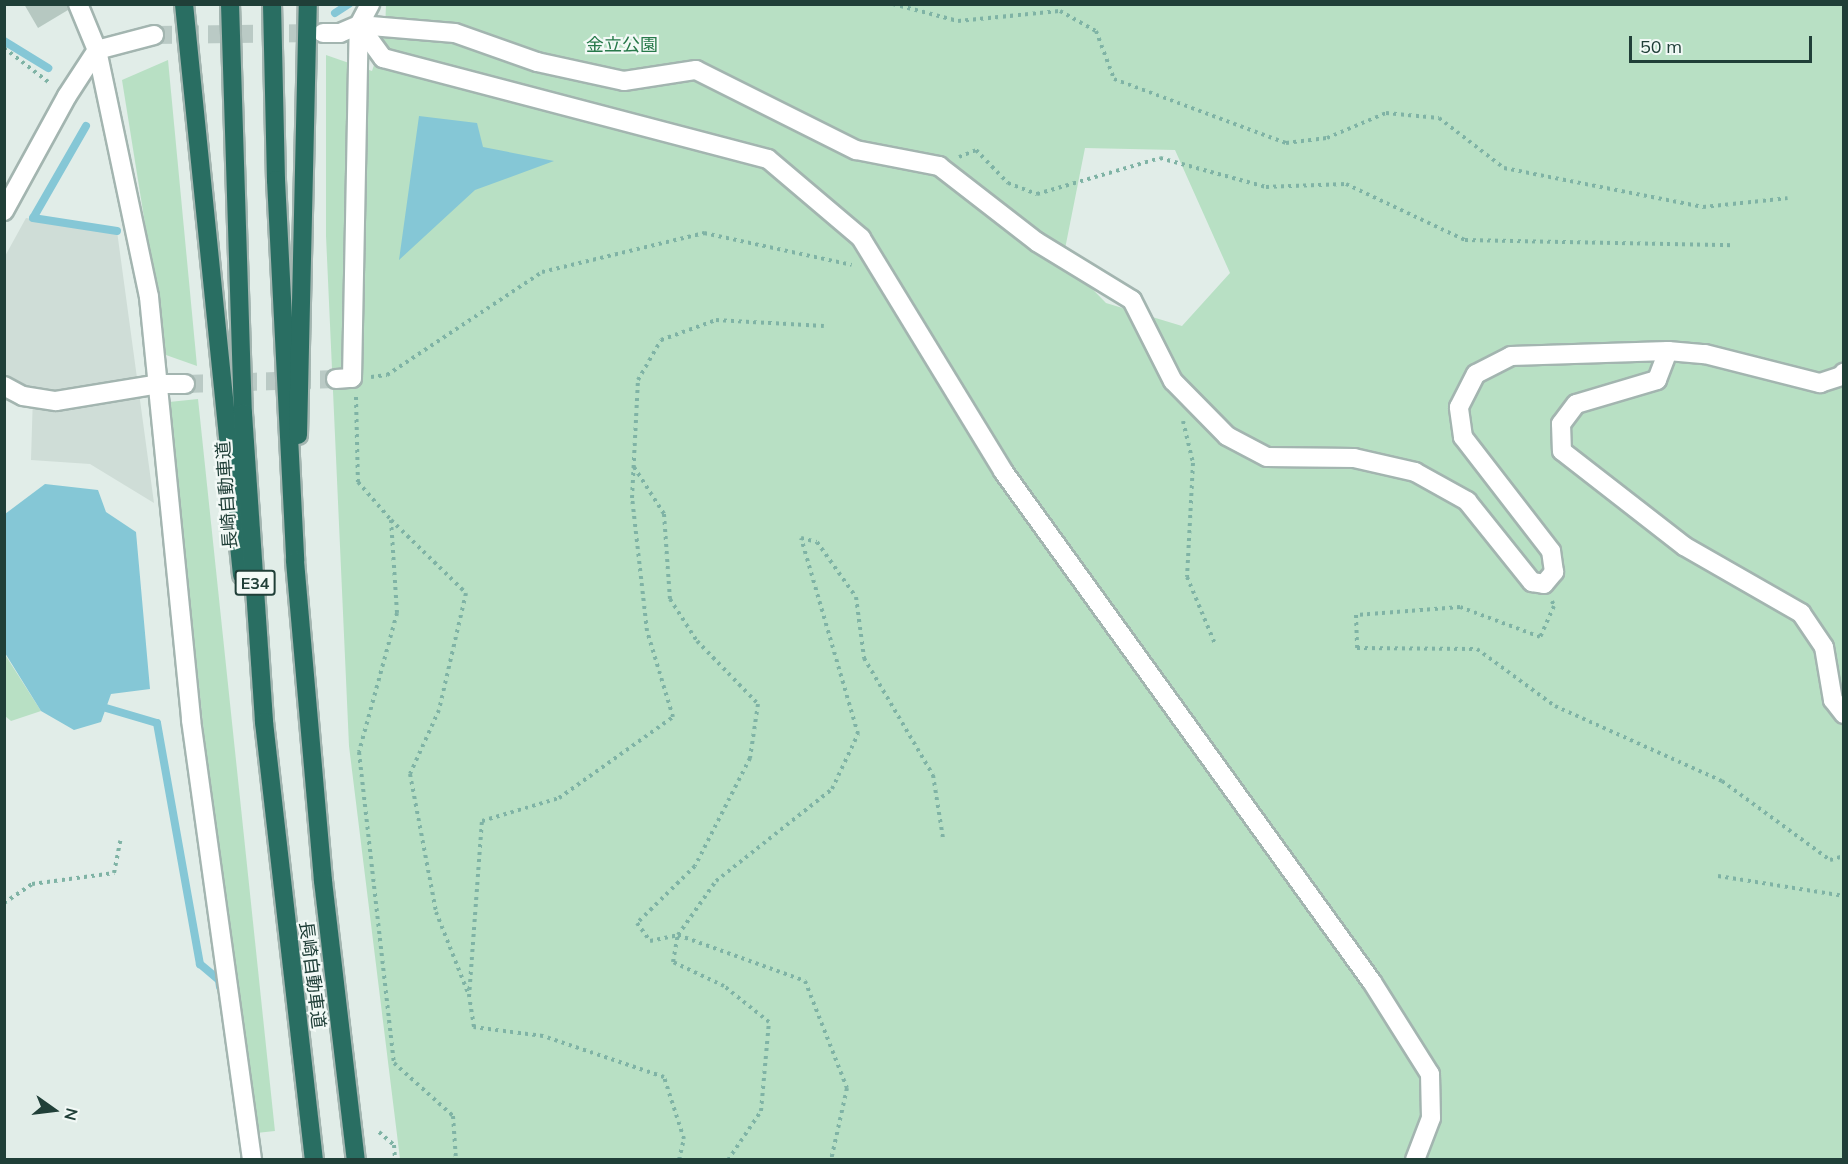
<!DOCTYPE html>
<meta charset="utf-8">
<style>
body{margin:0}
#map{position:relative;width:1848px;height:1164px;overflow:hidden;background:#e1ede8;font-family:Mulish,"Noto Sans JP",sans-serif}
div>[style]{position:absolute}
.built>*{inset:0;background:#cfddd7}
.green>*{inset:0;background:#b8e0c4;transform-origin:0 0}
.water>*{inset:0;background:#85c7d6}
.stream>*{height:8px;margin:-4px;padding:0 4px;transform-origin:4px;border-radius:4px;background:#85c7d6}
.building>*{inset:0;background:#b6c8c1}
.minor-tunnel>*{height:18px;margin-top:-9px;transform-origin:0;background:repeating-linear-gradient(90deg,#bacac5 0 18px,transparent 0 27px)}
.path>*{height:4px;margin-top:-2px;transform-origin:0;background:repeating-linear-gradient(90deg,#7fb3a5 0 3px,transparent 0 7.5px)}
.roads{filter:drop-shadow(2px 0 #a3b5b0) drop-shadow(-2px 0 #a3b5b0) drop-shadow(0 2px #a3b5b0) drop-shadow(0 -2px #a3b5b0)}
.minor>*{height:18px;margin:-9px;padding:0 9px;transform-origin:9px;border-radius:9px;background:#fff}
.highway>*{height:18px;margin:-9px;padding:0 9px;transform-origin:9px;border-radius:9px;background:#296e62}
span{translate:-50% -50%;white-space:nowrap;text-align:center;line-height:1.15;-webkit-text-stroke:4.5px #f2f9f6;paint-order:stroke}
.shield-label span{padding:2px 4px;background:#f2f9f6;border:2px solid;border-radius:4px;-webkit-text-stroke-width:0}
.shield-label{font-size:16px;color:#203f38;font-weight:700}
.park-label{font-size:18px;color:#27794a}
.street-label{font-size:18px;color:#203f38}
.frame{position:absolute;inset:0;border:6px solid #203f38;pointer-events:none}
.north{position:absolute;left:24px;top:1080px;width:60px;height:60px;-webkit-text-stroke:4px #f2f9f6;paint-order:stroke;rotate:104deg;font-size:16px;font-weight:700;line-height:24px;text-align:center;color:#203f38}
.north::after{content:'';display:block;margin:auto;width:21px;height:27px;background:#203f38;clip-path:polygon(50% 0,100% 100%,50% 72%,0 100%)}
.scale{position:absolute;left:1629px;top:36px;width:183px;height:27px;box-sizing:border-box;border:3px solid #203f38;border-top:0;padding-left:8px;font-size:18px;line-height:21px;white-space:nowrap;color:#203f38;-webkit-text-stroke:4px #f2f9f6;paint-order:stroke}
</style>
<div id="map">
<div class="built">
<i style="clip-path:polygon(26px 218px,117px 231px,154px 503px,90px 464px,31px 460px,33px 394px,5px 380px,4px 258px)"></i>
</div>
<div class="green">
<i style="clip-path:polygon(evenodd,386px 4px,1843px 5px,1843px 1159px,400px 1159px,349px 746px,326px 236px,326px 55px,372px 71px,385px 32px,386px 4px,1085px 148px,1175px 150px,1230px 273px,1182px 326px,1106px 303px,1063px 259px,1085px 148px)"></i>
<i style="clip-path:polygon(168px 60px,197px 366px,166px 355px,122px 80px)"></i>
<i style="left:198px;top:399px;width:736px;height:29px;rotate:84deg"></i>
<i style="clip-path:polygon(4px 653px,41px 711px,11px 721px,5px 716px)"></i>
</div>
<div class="water">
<i style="clip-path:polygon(419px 116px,477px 123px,483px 147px,554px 161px,475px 190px,399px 260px)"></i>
<i style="clip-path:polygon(45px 484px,98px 490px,106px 512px,136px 532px,150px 689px,111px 694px,101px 722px,74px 730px,41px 711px,5px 653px,5px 514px)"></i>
</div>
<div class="stream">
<i style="left:335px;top:13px;width:17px;rotate:-33deg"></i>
<i style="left:4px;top:41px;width:52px;rotate:31.5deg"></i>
<i style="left:86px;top:126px;width:106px;rotate:119.9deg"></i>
<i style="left:33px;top:218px;width:85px;rotate:8.8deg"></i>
<i style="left:106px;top:708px;width:53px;rotate:16.4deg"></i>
<i style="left:157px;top:723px;width:245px;rotate:79.9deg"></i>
<i style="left:200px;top:964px;width:25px;rotate:40deg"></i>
<i style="left:219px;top:980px;width:7px;rotate:82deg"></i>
</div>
<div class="building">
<i style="clip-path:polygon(24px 4px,67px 4px,68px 10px,38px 28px)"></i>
</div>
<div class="minor-tunnel">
<i style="left:154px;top:35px;width:167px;rotate:-0.7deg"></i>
<i style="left:185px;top:384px;width:151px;rotate:-1.9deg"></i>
</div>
<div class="path">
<i style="left:893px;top:4px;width:67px;rotate:14.7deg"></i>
<i style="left:958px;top:21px;width:102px;rotate:-5.6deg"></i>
<i style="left:1060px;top:11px;width:41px;rotate:29.1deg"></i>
<i style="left:1096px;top:31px;width:51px;rotate:69.4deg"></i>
<i style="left:1114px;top:79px;width:184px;rotate:20.4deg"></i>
<i style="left:1286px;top:143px;width:41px;rotate:-7deg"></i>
<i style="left:1327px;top:138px;width:64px;rotate:-23deg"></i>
<i style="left:1386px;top:113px;width:53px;rotate:5.4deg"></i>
<i style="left:1439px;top:118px;width:82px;rotate:37.6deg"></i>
<i style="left:1504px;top:168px;width:203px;rotate:11.1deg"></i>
<i style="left:1703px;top:207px;width:85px;rotate:-6deg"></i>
<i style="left:4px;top:48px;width:59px;rotate:37.5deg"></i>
<i style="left:959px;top:157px;width:18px;rotate:-22deg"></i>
<i style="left:976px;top:150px;width:46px;rotate:45.9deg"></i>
<i style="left:1008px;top:183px;width:31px;rotate:21deg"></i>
<i style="left:1037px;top:194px;width:128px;rotate:-16.3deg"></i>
<i style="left:1160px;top:158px;width:110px;rotate:15.3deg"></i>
<i style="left:1266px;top:187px;width:80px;rotate:-2.1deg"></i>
<i style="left:1346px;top:184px;width:132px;rotate:25.2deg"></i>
<i style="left:1465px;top:240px;width:269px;rotate:1.1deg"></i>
<i style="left:371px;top:377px;width:16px;rotate:-7deg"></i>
<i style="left:387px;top:375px;width:186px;rotate:-33.6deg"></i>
<i style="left:542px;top:272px;width:167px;rotate:-13.5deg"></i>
<i style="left:704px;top:233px;width:151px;rotate:12.2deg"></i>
<i style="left:356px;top:397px;width:85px;rotate:88.7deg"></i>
<i style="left:358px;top:482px;width:50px;rotate:49deg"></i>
<i style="left:391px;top:520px;width:93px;rotate:86.3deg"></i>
<i style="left:397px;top:613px;width:144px;rotate:105.3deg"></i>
<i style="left:359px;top:752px;width:313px;rotate:83.6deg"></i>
<i style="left:394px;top:1063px;width:79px;rotate:41.9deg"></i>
<i style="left:453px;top:1116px;width:44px;rotate:86.1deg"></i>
<i style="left:1183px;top:421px;width:43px;rotate:76.6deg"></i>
<i style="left:1193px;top:463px;width:114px;rotate:93deg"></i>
<i style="left:1187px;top:577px;width:73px;rotate:67.3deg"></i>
<i style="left:634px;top:467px;width:56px;rotate:57.4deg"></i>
<i style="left:664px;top:514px;width:85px;rotate:86deg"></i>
<i style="left:670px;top:599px;width:50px;rotate:57.3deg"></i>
<i style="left:697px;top:641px;width:88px;rotate:45.9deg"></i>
<i style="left:758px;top:704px;width:55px;rotate:98.4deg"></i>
<i style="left:750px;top:758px;width:121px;rotate:117deg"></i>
<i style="left:695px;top:866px;width:81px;rotate:135.5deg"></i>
<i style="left:637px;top:923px;width:22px;rotate:54deg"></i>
<i style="left:650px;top:941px;width:29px;rotate:-12deg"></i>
<i style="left:678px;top:935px;width:135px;rotate:19.9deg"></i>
<i style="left:805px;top:981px;width:115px;rotate:68.6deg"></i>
<i style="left:847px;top:1088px;width:74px;rotate:102.5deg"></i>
<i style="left:391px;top:520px;width:105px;rotate:44.2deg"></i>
<i style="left:466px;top:593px;width:120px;rotate:103deg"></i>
<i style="left:439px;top:710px;width:70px;rotate:114.4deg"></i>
<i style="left:410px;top:774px;width:140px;rotate:79.3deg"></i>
<i style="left:436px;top:912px;width:87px;rotate:68.4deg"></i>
<i style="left:1552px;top:601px;width:5px;rotate:68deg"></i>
<i style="left:1554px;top:606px;width:34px;rotate:114deg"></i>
<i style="left:1540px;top:637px;width:85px;rotate:-159.4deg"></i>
<i style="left:1460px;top:607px;width:104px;rotate:175.6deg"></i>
<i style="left:1356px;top:615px;width:33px;rotate:88deg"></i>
<i style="left:1357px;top:648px;width:120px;rotate:0.5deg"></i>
<i style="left:1477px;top:649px;width:97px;rotate:36.2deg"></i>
<i style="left:1555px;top:706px;width:183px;rotate:24.2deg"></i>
<i style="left:1722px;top:781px;width:134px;rotate:36.2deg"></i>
<i style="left:1830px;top:860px;width:15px;rotate:-16deg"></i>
<i style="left:1718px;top:876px;width:128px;rotate:9deg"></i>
<i style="left:4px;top:903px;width:34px;rotate:-34deg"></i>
<i style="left:32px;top:884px;width:83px;rotate:-7.6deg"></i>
<i style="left:114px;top:873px;width:33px;rotate:-79deg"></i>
<i style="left:379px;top:1132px;width:20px;rotate:41deg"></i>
<i style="left:394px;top:1145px;width:15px;rotate:86deg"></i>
<i style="left:679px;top:1160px;width:22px;rotate:-77deg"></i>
<i style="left:684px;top:1139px;width:65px;rotate:-107.9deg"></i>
<i style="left:664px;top:1077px;width:128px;rotate:-161.3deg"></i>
<i style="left:543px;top:1036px;width:70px;rotate:-172.6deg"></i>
<i style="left:474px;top:1027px;width:30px;rotate:-99deg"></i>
<i style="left:469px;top:997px;width:176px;rotate:-85.8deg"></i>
<i style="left:482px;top:821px;width:80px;rotate:-16.6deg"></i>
<i style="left:559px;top:798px;width:140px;rotate:-35.4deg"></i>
<i style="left:673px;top:717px;width:90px;rotate:-106.8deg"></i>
<i style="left:647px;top:631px;width:134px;rotate:-96.4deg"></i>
<i style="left:632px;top:498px;width:118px;rotate:-87.1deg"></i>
<i style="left:638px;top:380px;width:46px;rotate:-60.1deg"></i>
<i style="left:661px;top:340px;width:59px;rotate:-20deg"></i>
<i style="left:716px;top:320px;width:108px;rotate:3.2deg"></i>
<i style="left:728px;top:1160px;width:59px;rotate:-56deg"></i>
<i style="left:761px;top:1111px;width:89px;rotate:-84.9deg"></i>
<i style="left:769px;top:1022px;width:58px;rotate:-141.3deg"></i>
<i style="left:724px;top:986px;width:56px;rotate:-154.8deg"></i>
<i style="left:673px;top:962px;width:27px;rotate:-80deg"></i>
<i style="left:678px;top:935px;width:66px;rotate:-54.9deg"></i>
<i style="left:716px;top:881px;width:148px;rotate:-38.4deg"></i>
<i style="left:832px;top:789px;width:61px;rotate:-64.7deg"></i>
<i style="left:858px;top:734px;width:204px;rotate:-106.2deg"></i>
<i style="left:801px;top:538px;width:16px;rotate:14deg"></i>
<i style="left:817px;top:542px;width:67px;rotate:54.7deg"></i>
<i style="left:856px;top:597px;width:62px;rotate:82.5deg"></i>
<i style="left:864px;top:658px;width:136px;rotate:59.5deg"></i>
<i style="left:933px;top:775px;width:64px;rotate:81deg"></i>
</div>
<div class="roads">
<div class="minor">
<i style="left:78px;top:4px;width:50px;rotate:67.6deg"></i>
<i style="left:97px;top:50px;width:252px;rotate:78.1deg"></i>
<i style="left:149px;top:297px;width:425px;rotate:84.3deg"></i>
<i style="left:191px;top:720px;width:444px;rotate:82.1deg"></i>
<i style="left:359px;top:25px;width:41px;rotate:54deg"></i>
<i style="left:383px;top:58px;width:398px;rotate:14.7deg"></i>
<i style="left:768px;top:159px;width:122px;rotate:40.3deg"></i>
<i style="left:861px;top:238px;width:273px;rotate:58.6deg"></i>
<i style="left:1003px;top:471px;width:630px;rotate:54.17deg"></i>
<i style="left:1372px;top:982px;width:109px;rotate:57.8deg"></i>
<i style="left:1430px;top:1074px;width:44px;rotate:88.7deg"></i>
<i style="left:1431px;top:1118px;width:45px;rotate:110.9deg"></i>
<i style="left:323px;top:33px;width:17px"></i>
<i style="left:340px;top:33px;width:21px;rotate:-23deg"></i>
<i style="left:359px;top:25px;width:96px;rotate:4.8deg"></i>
<i style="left:455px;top:33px;width:87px;rotate:19.5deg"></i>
<i style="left:537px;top:62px;width:89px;rotate:12.3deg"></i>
<i style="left:624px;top:81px;width:73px;rotate:-8.7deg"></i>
<i style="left:696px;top:70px;width:179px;rotate:26.6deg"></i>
<i style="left:856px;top:150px;width:85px;rotate:10.9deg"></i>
<i style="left:939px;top:166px;width:124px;rotate:37.8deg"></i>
<i style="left:1037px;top:242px;width:111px;rotate:31.4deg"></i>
<i style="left:1132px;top:300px;width:91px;rotate:63.2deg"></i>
<i style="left:1173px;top:381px;width:77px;rotate:45.5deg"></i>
<i style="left:1227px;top:436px;width:45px;rotate:27.7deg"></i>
<i style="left:1267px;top:457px;width:87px;rotate:0.7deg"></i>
<i style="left:1354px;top:458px;width:63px;rotate:12.9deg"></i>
<i style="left:1415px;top:472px;width:60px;rotate:29.1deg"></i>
<i style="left:1467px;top:501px;width:104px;rotate:51.3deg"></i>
<i style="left:1532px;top:582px;width:12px;rotate:9deg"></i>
<i style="left:1544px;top:584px;width:16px;rotate:-50deg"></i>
<i style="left:1554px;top:572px;width:21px;rotate:-98deg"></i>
<i style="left:1551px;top:551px;width:144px;rotate:-127.7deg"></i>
<i style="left:1463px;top:437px;width:30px;rotate:-98deg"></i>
<i style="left:1459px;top:407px;width:37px;rotate:-63deg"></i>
<i style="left:1476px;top:374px;width:39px;rotate:-27deg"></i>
<i style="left:1511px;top:356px;width:157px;rotate:-1.8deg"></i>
<i style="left:1668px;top:351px;width:31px;rotate:111deg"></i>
<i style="left:1657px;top:380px;width:84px;rotate:163.5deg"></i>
<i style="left:1576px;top:404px;width:25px;rotate:127deg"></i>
<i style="left:1561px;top:424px;width:27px;rotate:88deg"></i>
<i style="left:1562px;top:451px;width:155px;rotate:37.9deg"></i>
<i style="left:1684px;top:546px;width:135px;rotate:29.8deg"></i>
<i style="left:1801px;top:613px;width:41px;rotate:55.9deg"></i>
<i style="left:1824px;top:647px;width:54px;rotate:80.4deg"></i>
<i style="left:1833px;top:700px;width:18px;rotate:52deg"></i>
<i style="left:4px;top:211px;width:131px;rotate:-61.3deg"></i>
<i style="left:67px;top:96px;width:55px;rotate:-56.9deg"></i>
<i style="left:97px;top:50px;width:59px;rotate:-14.7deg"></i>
<i style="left:1668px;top:351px;width:37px;rotate:5deg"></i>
<i style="left:1705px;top:354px;width:119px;rotate:14.2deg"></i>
<i style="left:1820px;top:383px;width:23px;rotate:-18deg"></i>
<i style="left:1842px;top:376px;width:4px;rotate:-63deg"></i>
<i style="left:336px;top:379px;width:16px;rotate:-4deg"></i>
<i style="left:352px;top:378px;width:353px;rotate:-88.9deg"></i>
<i style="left:359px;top:25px;width:24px;rotate:-62deg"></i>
<i style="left:4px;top:386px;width:21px;rotate:28deg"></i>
<i style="left:23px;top:396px;width:33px;rotate:9deg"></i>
<i style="left:56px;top:401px;width:104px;rotate:-9.4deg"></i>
<i style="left:159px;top:384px;width:26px"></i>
</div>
<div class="highway">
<i style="left:184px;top:4px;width:574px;rotate:84.2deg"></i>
<i style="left:230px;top:4px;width:409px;rotate:88.2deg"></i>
<i style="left:243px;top:413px;width:310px;rotate:86.1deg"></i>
<i style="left:264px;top:722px;width:441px;rotate:83.5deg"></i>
<i style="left:272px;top:4px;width:176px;rotate:88.7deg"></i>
<i style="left:276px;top:180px;width:381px;rotate:87.1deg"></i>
<i style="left:295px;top:561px;width:321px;rotate:85deg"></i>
<i style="left:323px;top:881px;width:281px;rotate:83.3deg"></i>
<i style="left:298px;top:435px;width:431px;rotate:-88.7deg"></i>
</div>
</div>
<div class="shield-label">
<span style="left:255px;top:583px">E34</span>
</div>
<div class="park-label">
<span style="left:622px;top:45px">金立公園</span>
</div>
<div class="street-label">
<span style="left:227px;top:495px;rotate:-94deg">長崎自動車道</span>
<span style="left:312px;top:975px;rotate:83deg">長崎自動車道</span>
</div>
<div class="frame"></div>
<div class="north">N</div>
<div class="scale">50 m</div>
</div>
